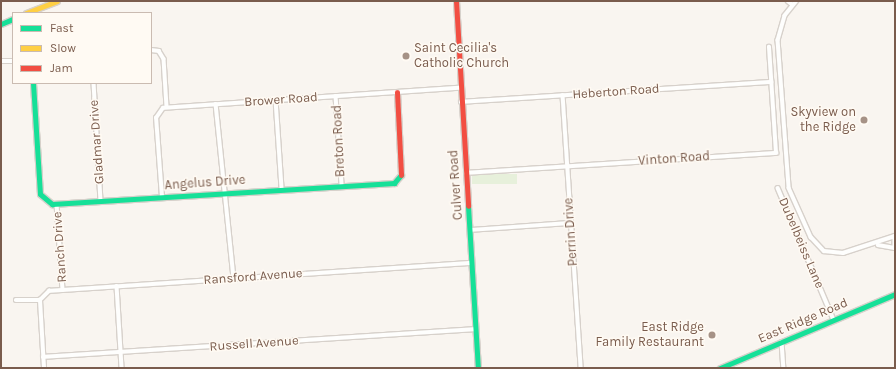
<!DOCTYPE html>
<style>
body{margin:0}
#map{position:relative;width:896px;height:369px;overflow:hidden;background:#f9f5f0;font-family:Karla,sans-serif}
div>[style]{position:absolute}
.green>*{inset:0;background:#e7f0db;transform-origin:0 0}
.roads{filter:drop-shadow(1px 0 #d7d1cb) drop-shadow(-1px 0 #d7d1cb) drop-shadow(0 1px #d7d1cb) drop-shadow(0 -1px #d7d1cb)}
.street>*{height:3.5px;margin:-1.75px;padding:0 1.75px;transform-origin:1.75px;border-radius:1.75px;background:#fefefd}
.fast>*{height:5px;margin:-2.5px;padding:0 2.5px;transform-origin:2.5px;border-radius:2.5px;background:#16e098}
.slow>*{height:5px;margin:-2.5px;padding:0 2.5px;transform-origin:2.5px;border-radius:2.5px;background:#ffcf43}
.jam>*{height:5px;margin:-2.5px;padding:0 2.5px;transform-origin:2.5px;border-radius:2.5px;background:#f24e42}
.dots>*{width:11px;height:11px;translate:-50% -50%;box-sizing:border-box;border:2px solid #fffaf3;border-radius:50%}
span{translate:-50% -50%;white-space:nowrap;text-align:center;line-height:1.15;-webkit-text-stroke:3px #fffaf3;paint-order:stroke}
.poi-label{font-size:13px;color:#7a5c4d}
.left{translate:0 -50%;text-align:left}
.right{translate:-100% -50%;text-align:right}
.street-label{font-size:13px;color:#7a5c4d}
.frame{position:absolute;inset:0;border:2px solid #7a5c4d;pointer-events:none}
.legend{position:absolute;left:12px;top:12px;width:140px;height:72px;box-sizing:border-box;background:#fffaf3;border:1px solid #cabbb1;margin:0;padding:5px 7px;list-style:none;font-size:12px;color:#7a5c4d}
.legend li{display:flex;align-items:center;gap:8px;height:20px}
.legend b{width:20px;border:1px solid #cabbb1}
</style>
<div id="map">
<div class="green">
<i style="left:517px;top:174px;width:10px;height:45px;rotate:90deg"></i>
</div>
<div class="roads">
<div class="street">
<i style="left:788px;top:1px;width:6px;rotate:39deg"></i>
<i style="left:797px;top:1px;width:19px;rotate:129deg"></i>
<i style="left:785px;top:16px;width:25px;rotate:106deg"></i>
<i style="left:778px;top:40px;width:148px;rotate:85.7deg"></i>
<i style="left:789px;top:188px;width:54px;rotate:65.8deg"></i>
<i style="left:811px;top:237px;width:19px;rotate:47deg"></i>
<i style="left:824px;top:251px;width:19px;rotate:6deg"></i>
<i style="left:843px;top:253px;width:55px;rotate:-18.1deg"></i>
<i style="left:151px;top:50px;width:8px;rotate:7deg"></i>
<i style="left:159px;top:51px;width:9px;rotate:58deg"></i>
<i style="left:164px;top:59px;width:48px;rotate:86.4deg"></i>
<i style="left:1px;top:61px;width:12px"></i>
<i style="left:94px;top:83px;width:118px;rotate:86.6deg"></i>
<i style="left:563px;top:95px;width:274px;rotate:86.2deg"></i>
<i style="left:336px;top:96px;width:89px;rotate:86.1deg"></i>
<i style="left:276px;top:100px;width:89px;rotate:86.1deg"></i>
<i style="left:461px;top:102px;width:311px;rotate:-3.7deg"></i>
<i style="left:216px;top:104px;width:175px;rotate:84.1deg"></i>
<i style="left:466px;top:173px;width:311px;rotate:-3.7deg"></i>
<i style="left:776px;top:153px;width:106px;rotate:-93.8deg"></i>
<i style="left:778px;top:188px;width:143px;rotate:67deg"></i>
<i style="left:162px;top:197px;width:79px;rotate:-94.3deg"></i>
<i style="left:156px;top:118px;width:12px;rotate:-55deg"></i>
<i style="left:163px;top:108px;width:298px;rotate:-3.9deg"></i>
<i style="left:57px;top:204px;width:86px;rotate:86deg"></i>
<i style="left:470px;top:230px;width:101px;rotate:-4deg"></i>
<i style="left:895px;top:236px;width:12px;rotate:90deg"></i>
<i style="left:878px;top:245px;width:17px;rotate:10deg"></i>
<i style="left:117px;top:286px;width:82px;rotate:86.5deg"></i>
<i style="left:16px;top:300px;width:24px"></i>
<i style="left:782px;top:342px;width:26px;rotate:86deg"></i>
<i style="left:43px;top:357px;width:433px;rotate:-3.7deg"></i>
<i style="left:44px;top:368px;width:68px;rotate:-93.4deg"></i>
<i style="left:40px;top:300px;width:13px;rotate:-45deg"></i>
<i style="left:49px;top:291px;width:423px;rotate:-3.8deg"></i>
</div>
<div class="fast">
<i style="left:1px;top:24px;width:13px;rotate:-23deg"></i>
<i style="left:33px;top:83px;width:111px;rotate:86.4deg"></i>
<i style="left:40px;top:194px;width:16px;rotate:40deg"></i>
<i style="left:52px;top:204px;width:343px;rotate:-3.5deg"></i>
<i style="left:394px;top:183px;width:11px;rotate:-49deg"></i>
<i style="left:468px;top:206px;width:162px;rotate:86.5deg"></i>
<i style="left:720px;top:368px;width:190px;rotate:-22.9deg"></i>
</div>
<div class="slow">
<i style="left:26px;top:13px;width:33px;rotate:-21deg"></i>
</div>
<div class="jam">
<i style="left:456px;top:1px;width:205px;rotate:86.6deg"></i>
<i style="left:397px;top:92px;width:83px;rotate:87.2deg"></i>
</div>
</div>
<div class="dots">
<i style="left:406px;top:56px;background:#a69286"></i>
<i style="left:864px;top:120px;background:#a69286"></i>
<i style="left:712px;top:335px;background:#a69286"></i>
</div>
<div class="poi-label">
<span class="left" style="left:414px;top:56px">Saint Cecilia's<br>Catholic Church</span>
<span class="right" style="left:856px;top:120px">Skyview on<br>the Ridge</span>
<span class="right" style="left:704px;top:335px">East Ridge<br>Family Restaurant</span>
</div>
<div class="street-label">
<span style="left:616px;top:92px;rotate:-4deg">Heberton Road</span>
<span style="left:281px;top:100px;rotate:-4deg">Brower Road</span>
<span style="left:339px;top:141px;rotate:-93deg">Breton Road</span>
<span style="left:97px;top:142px;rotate:-94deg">Gladmar Drive</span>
<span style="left:674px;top:159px;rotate:-4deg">Vinton Road</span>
<span style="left:205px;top:183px;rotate:-4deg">Angelus Drive</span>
<span style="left:456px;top:185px;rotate:-94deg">Culver Road</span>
<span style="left:571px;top:232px;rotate:-94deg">Perrin Drive</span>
<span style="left:801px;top:243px;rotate:67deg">Dubelbeiss Lane</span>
<span style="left:60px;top:247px;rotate:-94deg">Ranch Drive</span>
<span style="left:253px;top:277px;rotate:-4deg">Ransford Avenue</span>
<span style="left:803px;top:321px;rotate:-23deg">East Ridge Road</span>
<span style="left:254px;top:344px;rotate:-4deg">Russell Avenue</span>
</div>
<div class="frame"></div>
<ul class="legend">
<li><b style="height:5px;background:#16e098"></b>Fast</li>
<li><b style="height:5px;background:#ffcf43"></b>Slow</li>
<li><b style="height:5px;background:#f24e42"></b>Jam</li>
</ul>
</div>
